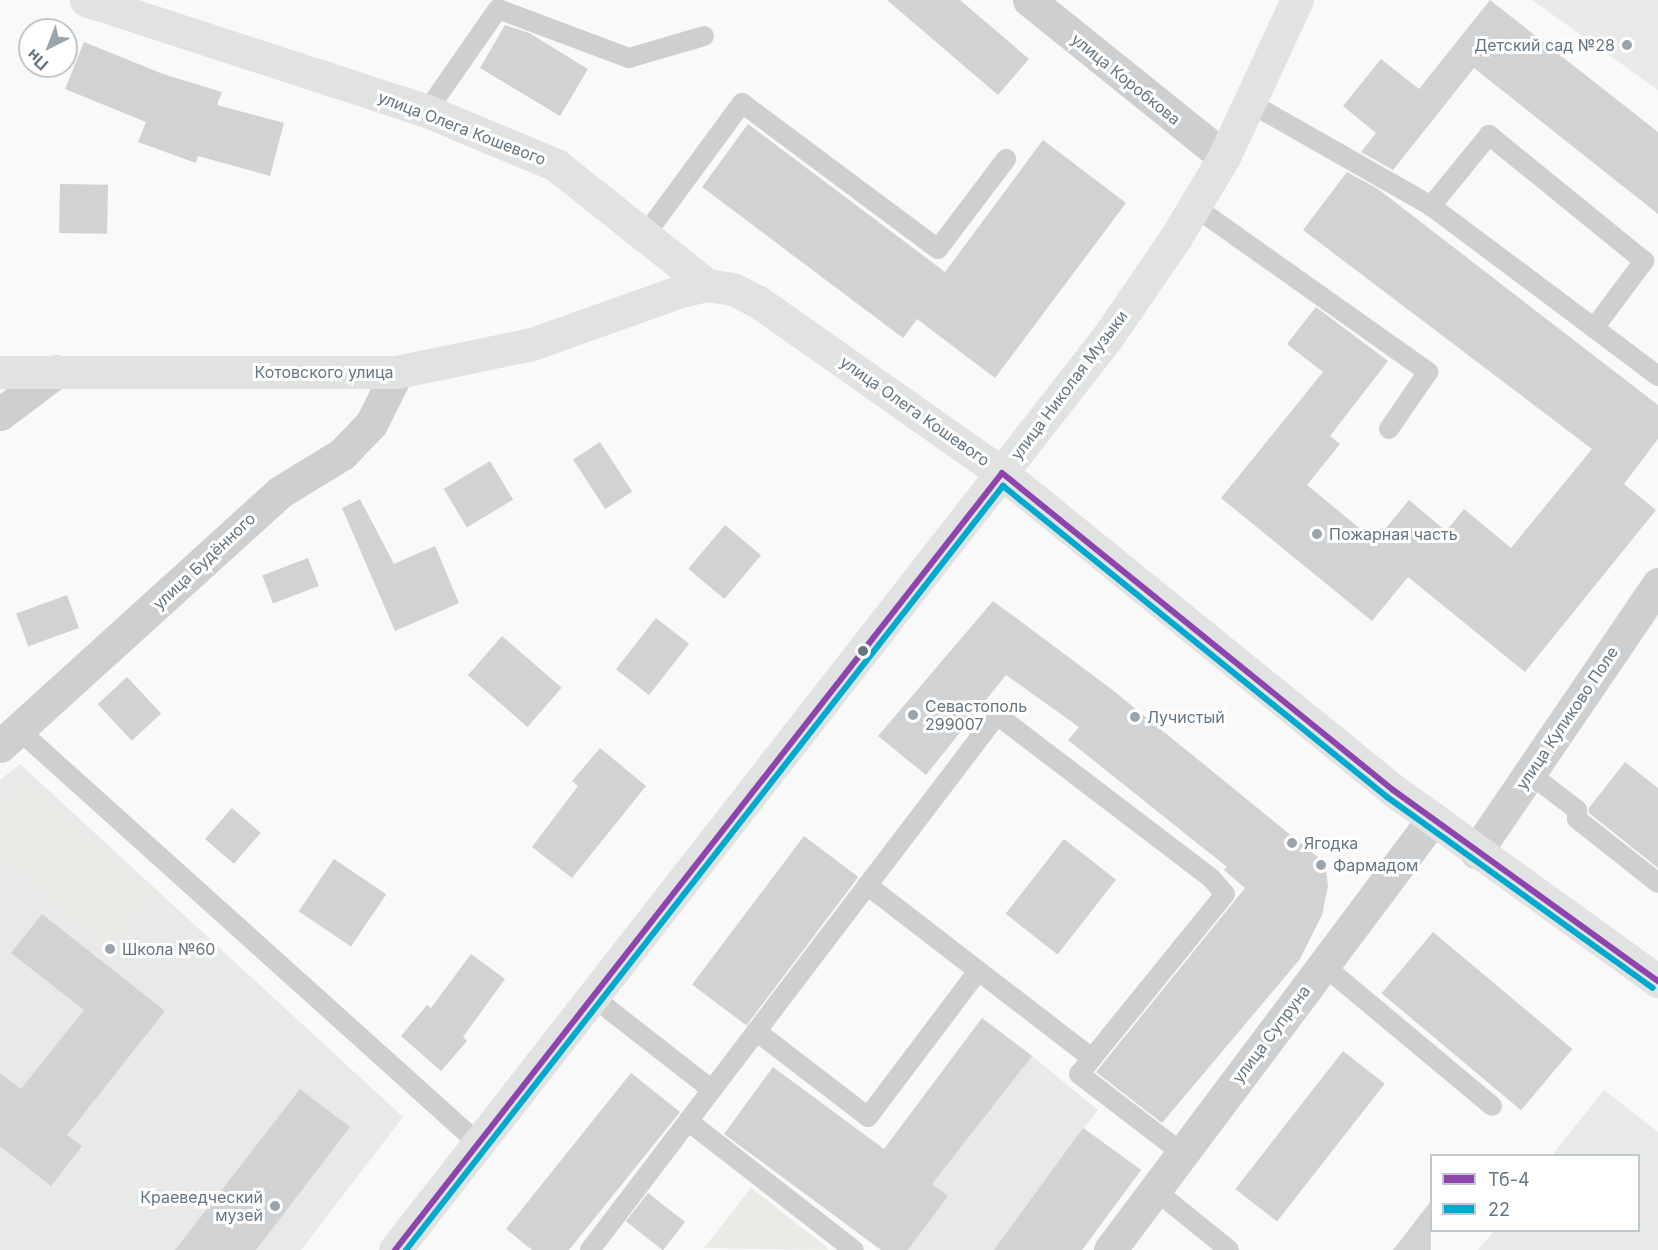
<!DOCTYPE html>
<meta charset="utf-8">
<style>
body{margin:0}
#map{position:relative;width:1658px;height:1250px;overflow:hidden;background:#f9f9f9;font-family:Inter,sans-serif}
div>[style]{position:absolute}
.built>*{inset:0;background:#e8e9e9}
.green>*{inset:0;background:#e8ebe6}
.building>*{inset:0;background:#d0d2d3;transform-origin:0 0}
.lane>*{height:20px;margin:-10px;padding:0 10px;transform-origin:10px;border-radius:10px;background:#cecfd0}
.street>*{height:33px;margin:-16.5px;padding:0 16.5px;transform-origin:16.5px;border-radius:16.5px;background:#cecfd0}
.secondary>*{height:33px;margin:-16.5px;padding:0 16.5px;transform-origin:16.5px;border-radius:16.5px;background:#e1e2e2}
.primary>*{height:33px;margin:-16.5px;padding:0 16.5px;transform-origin:16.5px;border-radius:16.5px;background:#e1e2e2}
.bus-1>*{height:6px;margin:-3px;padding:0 3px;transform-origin:3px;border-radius:3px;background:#8e44ad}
.bus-2>*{height:6px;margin:-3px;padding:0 3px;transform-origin:3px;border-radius:3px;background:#00a9ce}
.dots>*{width:16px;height:16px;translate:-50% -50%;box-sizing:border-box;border:3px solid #fff;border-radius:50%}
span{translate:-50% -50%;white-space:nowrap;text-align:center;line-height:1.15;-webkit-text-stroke:6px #fff;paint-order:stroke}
.poi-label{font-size:16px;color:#657683}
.right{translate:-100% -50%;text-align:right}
.left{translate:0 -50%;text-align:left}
.street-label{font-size:16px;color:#657683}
.legend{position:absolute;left:1430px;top:1154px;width:210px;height:78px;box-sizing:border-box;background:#fff;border:2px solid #c1c8cd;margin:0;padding:8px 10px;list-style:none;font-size:18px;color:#657683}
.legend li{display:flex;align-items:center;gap:12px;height:30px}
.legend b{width:30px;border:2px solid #c1c8cd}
.north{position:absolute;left:18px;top:18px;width:60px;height:60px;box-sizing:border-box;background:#fff;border:2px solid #c1c8cd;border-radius:50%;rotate:222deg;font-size:16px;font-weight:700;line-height:24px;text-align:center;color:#657683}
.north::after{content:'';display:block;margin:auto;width:21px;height:27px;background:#99a4ac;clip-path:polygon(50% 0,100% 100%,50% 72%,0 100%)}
</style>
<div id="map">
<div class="built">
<i style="clip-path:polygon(1532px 0,1658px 0,1658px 90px)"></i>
<i style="clip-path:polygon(20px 764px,403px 1117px,301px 1250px,0 1250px,0 780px)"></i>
<i style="clip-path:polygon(1032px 1056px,1098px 1110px,1084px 1128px,1141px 1170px,1082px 1250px,908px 1250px,948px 1196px,885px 1150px)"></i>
<i style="clip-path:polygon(1604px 1090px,1658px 1132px,1658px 1250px,1478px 1250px,1494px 1231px,1638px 1230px,1638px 1156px,1552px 1155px)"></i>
</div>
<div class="green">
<i style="clip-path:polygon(22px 778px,156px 894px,107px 950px,0 857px,0 803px)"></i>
<i style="clip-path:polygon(751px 1188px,828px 1248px,827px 1250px,704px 1248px)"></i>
</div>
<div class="building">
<i style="clip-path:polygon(887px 0,960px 0,1029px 59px,998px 95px)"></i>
<i style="clip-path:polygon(1490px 0,1658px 132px,1658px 214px,1474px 68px,1393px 170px,1361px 152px,1376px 133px,1343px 106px,1381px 59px,1419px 89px)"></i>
<i style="clip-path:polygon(505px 25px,529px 33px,588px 69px,560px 116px,480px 68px)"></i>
<i style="clip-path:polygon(84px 42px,163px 74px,222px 92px,217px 105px,284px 123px,270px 176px,198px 156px,196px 163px,138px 142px,146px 122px,65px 89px)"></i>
<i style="clip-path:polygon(748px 124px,945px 272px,1043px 140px,1126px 203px,995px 378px,917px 319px,903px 338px,702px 187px)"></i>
<i style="clip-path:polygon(1347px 172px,1378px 189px,1658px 405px,1658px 439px,1624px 484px,1656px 510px,1525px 672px,1408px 577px,1372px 621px,1221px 498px,1323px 372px,1287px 344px,1316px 307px,1388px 361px,1330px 436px,1340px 444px,1307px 485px,1375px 541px,1409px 500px,1446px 531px,1464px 509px,1511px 548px,1592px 449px,1303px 230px)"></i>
<i style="left:60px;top:184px;width:48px;height:49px;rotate:1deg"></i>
<i style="left:600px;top:442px;width:59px;height:32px;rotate:57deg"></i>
<i style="left:490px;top:461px;width:45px;height:54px;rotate:59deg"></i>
<i style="clip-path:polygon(360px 499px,394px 564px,435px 546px,459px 603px,395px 631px,342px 508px)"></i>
<i style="left:725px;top:525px;width:47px;height:57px;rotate:40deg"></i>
<i style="left:308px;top:558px;width:30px;height:49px;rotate:69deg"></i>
<i style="left:67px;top:595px;width:35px;height:54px;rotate:70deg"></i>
<i style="clip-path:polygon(993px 601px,1110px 688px,1325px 863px,1328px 886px,1322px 915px,1300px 959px,1162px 1123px,1096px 1072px,1245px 888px,1224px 870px,1227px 867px,1068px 740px,1079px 727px,1006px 675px,926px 775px,878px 736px)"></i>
<i style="left:656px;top:618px;width:42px;height:65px;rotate:38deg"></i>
<i style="left:502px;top:636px;width:79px;height:52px;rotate:41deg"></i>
<i style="left:127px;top:677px;width:50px;height:40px;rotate:47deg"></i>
<i style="clip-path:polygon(600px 748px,646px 786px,572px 878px,532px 847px,578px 786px,572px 781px)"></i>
<i style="clip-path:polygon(1625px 762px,1658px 788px,1658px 868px,1589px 813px,1589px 808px)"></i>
<i style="left:232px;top:808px;width:38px;height:41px;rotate:41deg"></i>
<i style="left:804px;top:836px;width:68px;height:186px;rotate:37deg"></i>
<i style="left:1064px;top:839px;width:66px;height:95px;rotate:38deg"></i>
<i style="left:334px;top:859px;width:63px;height:63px;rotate:34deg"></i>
<i style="clip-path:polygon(42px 914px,165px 1011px,67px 1135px,82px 1146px,51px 1186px,0 1146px,0 1073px,21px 1089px,84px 1010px,11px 953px)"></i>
<i style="left:1433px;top:932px;width:182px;height:80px;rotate:40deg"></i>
<i style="clip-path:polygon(471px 954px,505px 979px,463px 1037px,467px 1041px,441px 1071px,401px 1036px,427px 1005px,431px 1008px)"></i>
<i style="clip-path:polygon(982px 1018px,1032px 1056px,932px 1184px,948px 1196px,908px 1250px,881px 1250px,724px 1134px,773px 1067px,884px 1149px)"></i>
<i style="left:1343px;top:1051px;width:53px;height:175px;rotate:38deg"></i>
<i style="clip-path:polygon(631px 1073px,680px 1112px,569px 1250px,532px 1250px,506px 1229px)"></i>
<i style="clip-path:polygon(300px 1089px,350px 1127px,256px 1250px,175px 1250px)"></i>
<i style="clip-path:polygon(1083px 1128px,1141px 1170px,1082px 1250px,994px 1250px)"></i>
<i style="left:648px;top:1193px;width:47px;height:36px;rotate:38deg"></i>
<i style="clip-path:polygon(1431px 1201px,1431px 1250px,1393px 1250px)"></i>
</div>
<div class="lane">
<i style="left:1250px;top:103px;width:208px;rotate:29.6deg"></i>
<i style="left:427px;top:111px;width:124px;rotate:-55.2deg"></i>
<i style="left:498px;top:9px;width:140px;rotate:20.5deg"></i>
<i style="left:629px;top:58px;width:78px;rotate:-16.3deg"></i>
<i style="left:1195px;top:207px;width:286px;rotate:35.3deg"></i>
<i style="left:1428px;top:372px;width:69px;rotate:124.4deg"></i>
<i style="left:645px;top:235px;width:164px;rotate:-53.7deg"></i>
<i style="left:742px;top:103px;width:244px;rotate:36.7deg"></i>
<i style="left:938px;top:249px;width:113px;rotate:-52.9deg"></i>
<i style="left:1594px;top:328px;width:84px;rotate:-53.3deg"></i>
<i style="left:1644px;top:261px;width:200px;rotate:-140.9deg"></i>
<i style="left:1489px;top:135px;width:92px;rotate:129.2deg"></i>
<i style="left:1431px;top:206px;width:204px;rotate:36.8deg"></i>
<i style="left:1594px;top:328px;width:80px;rotate:36.9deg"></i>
<i style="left:20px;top:731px;width:616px;rotate:41.97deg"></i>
<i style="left:1529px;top:773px;width:61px;rotate:37.6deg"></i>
<i style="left:1577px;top:810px;width:9px;rotate:90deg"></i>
<i style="left:1577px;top:819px;width:103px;rotate:38.3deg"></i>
<i style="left:867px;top:885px;width:284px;rotate:37.6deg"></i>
<i style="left:1323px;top:965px;width:220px;rotate:39.8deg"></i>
<i style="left:593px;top:997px;width:151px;rotate:38deg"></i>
<i style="left:756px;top:1031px;width:141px;rotate:37.5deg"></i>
<i style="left:868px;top:1117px;width:183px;rotate:-53deg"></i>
<i style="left:688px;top:1121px;width:210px;rotate:37.9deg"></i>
<i style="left:1155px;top:1190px;width:95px;rotate:39deg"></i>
<i style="left:590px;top:1250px;width:672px;rotate:-52.74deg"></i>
<i style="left:997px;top:715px;width:269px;rotate:37.3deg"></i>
<i style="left:1211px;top:878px;width:21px;rotate:49deg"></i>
<i style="left:1225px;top:894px;width:232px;rotate:129deg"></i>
<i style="left:1079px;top:1074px;width:130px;rotate:37.5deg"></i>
</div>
<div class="street">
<i style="left:1029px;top:0;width:250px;rotate:38.8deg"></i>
<i style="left:0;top:414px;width:71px;rotate:-37deg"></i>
<i style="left:0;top:746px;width:378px;rotate:-42.2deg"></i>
<i style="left:280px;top:492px;width:73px;rotate:-31.5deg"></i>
<i style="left:342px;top:454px;width:42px;rotate:-46deg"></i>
<i style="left:371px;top:424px;width:58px;rotate:-63.4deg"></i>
<i style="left:1476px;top:852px;width:324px;rotate:-55.8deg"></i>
<i style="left:1110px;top:1250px;width:539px;rotate:-53.15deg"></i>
</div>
<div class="secondary">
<i style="left:86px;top:0;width:359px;rotate:18deg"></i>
<i style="left:427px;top:111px;width:140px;rotate:22.7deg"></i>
<i style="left:556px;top:165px;width:193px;rotate:38.5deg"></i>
<i style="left:395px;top:1250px;width:1161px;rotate:-52.03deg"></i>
<i style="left:1109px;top:335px;width:119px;rotate:-55.6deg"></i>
<i style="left:1176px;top:237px;width:93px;rotate:-59deg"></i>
<i style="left:1224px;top:157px;width:173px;rotate:-65.1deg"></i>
</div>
<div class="primary">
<i style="left:0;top:372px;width:397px"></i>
<i style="left:397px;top:372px;width:138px;rotate:-11.7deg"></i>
<i style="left:532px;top:344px;width:158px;rotate:-19.6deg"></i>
<i style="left:681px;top:291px;width:27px;rotate:-13deg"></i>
<i style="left:707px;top:285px;width:26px;rotate:9deg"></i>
<i style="left:733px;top:289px;width:27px;rotate:27deg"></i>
<i style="left:757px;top:301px;width:299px;rotate:35.1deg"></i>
<i style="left:1002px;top:473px;width:503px;rotate:39.03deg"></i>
<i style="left:1393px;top:790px;width:327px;rotate:35.8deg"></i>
</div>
<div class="bus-1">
<i style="left:395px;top:1250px;width:986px;rotate:-52deg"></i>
<i style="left:1002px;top:473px;width:503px;rotate:39.03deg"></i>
<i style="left:1393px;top:790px;width:327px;rotate:35.8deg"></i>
</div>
<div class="bus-2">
<i style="left:406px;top:1250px;width:970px;rotate:-52deg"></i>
<i style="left:1003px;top:486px;width:494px;rotate:39deg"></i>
<i style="left:1387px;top:797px;width:327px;rotate:35.7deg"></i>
</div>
<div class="dots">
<i style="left:1627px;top:45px;background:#99a4ac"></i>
<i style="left:1317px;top:534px;background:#99a4ac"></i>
<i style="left:863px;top:651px;background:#657683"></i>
<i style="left:913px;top:715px;background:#99a4ac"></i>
<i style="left:1135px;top:717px;background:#99a4ac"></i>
<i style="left:1292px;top:843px;background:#99a4ac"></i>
<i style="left:1321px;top:865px;background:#99a4ac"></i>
<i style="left:110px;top:949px;background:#99a4ac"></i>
<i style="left:275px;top:1206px;background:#99a4ac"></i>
</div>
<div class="poi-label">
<span class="right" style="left:1615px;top:45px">Детский сад №28</span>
<span class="left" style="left:1329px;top:534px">Пожарная часть</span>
<span class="left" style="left:925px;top:715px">Севастополь<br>299007</span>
<span class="left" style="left:1147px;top:717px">Лучистый</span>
<span class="left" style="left:1304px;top:843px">Ягодка</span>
<span class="left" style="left:1333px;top:865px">Фармадом</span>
<span class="left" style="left:122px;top:949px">Школа №60</span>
<span class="right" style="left:263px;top:1206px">Краеведческий<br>музей</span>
</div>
<div class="street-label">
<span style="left:1126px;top:79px;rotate:39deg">улица Коробкова</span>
<span style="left:462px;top:128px;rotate:21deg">улица Олега Кошевого</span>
<span style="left:324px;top:372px">Котовского улица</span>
<span style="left:1069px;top:385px;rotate:-53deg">улица Николая Музыки</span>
<span style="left:915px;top:411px;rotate:35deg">улица Олега Кошевого</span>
<span style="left:204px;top:561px;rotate:-43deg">улица Будённого</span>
<span style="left:1567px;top:718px;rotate:-56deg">улица Куликово Поле</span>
<span style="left:1271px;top:1034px;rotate:-53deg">улица Супруна</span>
</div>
<ul class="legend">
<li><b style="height:8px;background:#8e44ad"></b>Тб-4</li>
<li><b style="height:8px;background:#00a9ce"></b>22</li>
</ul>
<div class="north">Пн</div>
</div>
